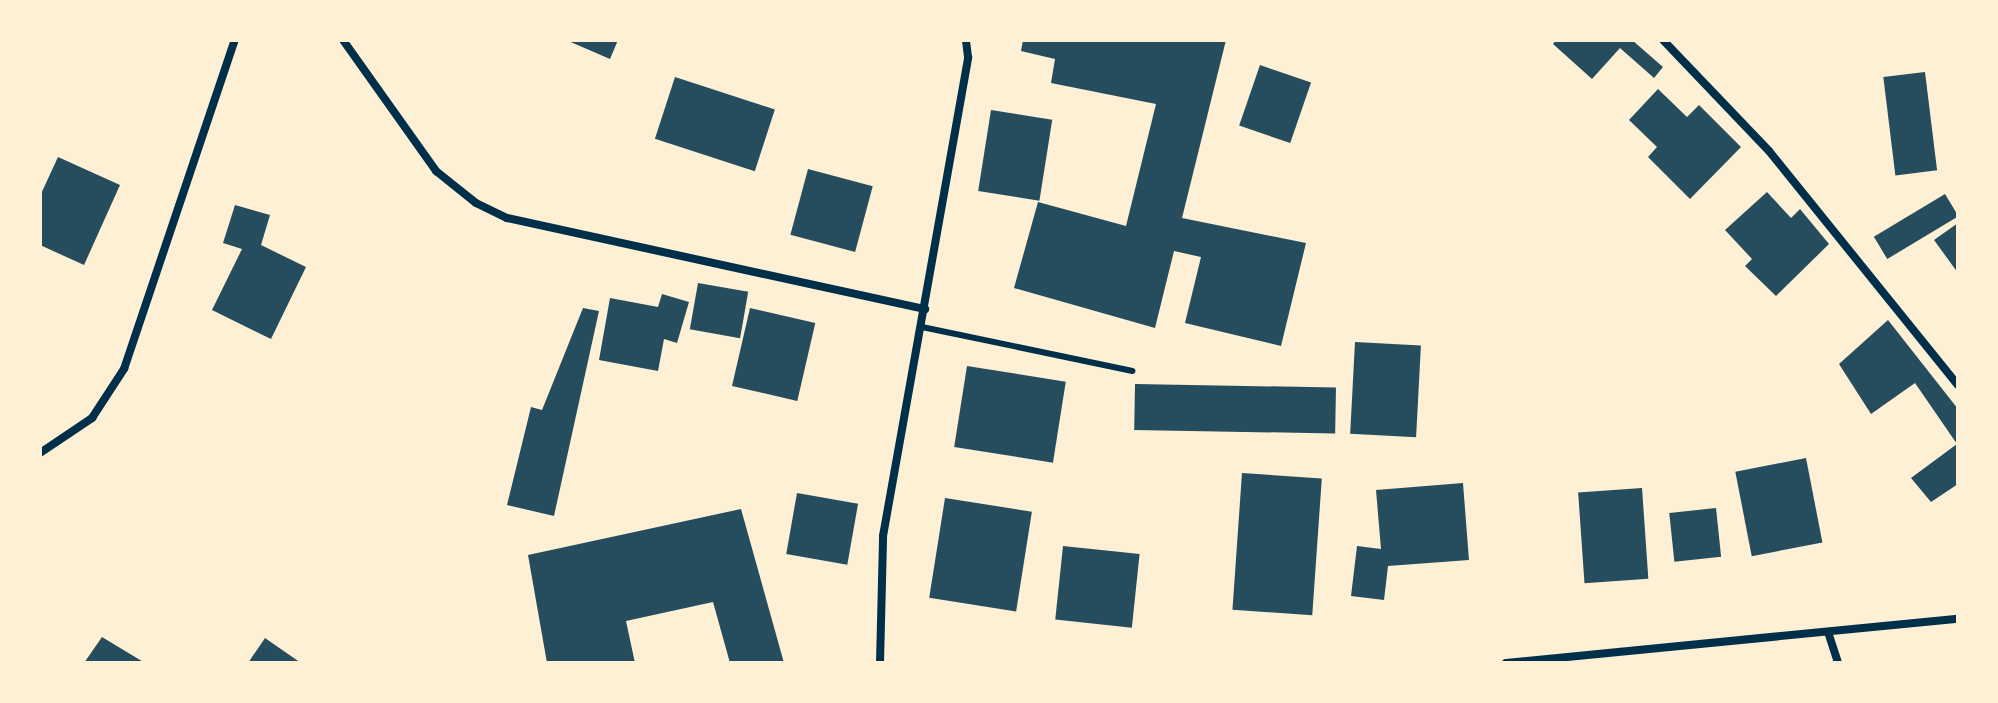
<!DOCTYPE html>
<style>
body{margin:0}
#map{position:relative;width:1998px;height:703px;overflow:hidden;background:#fdf0d5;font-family:"DejaVu Sans",sans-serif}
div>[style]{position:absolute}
.building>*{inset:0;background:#264d5e;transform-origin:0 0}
.service>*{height:6px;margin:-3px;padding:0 3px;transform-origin:3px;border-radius:3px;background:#003049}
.minor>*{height:8px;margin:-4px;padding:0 4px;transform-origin:4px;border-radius:4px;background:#003049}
span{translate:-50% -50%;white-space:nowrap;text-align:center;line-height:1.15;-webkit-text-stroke:8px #fdf0d5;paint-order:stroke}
.frame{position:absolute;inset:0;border:42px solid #fdf0d5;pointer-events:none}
</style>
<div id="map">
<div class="building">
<i style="clip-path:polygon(566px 40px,618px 40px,610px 59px)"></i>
<i style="clip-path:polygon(1023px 40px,1226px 40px,1182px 218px,1306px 243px,1281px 346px,1185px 323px,1201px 257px,1174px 251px,1155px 328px,1014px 288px,1038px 202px,1126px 226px,1156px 104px,1051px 83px,1055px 59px,1021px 51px)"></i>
<i style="clip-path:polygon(1556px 40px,1632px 40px,1663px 67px,1654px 78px,1620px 48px,1592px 79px,1553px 44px)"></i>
<i style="left:1260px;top:65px;width:54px;height:64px;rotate:19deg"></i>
<i style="left:1925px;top:72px;width:99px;height:42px;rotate:83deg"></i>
<i style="left:675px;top:77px;width:105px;height:65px;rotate:18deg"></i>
<i style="clip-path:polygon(1658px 89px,1687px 117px,1699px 105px,1741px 147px,1690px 199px,1648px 157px,1657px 147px,1629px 120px)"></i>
<i style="left:991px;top:110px;width:62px;height:82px;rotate:9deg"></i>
<i style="clip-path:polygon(58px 157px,120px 185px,84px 265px,40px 245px,40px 196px)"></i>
<i style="left:808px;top:169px;width:67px;height:68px;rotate:15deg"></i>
<i style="clip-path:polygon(1767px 192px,1791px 218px,1800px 209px,1829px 244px,1776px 296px,1745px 266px,1752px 259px,1725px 230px)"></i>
<i style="left:1945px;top:194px;width:26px;height:83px;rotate:59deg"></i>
<i style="clip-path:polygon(235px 205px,270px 215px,261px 245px,306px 267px,271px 339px,212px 310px,242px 249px,223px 243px)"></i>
<i style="clip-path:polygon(1958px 223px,1958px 273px,1934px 240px)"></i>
<i style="left:698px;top:283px;width:51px;height:47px;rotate:10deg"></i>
<i style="clip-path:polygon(662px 294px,689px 302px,677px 343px,664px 339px,658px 371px,599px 360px,610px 298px,658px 307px)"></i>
<i style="clip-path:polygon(583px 308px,599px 311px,554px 516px,507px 505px,531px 407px,542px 410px)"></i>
<i style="left:750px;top:308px;width:67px;height:80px;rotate:13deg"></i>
<i style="clip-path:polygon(1888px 320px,1958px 409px,1958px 484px,1931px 502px,1911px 478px,1957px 444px,1915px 383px,1871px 414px,1839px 364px)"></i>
<i style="left:1355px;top:342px;width:66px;height:92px;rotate:3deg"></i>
<i style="left:967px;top:366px;width:100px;height:82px;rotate:9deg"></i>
<i style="left:1135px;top:384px;width:201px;height:46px;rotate:1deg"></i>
<i style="left:1806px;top:458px;width:86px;height:72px;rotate:79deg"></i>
<i style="left:1242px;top:473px;width:80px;height:137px;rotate:4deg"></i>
<i style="clip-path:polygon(1463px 483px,1469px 560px,1388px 566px,1384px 600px,1351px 596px,1357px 546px,1381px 549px,1376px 490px)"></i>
<i style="left:1642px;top:488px;width:91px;height:64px;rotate:86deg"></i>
<i style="left:797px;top:493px;width:62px;height:62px;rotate:10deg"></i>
<i style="left:945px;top:498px;width:88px;height:101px;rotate:9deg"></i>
<i style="left:1716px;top:508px;width:49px;height:47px;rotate:84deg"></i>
<i style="clip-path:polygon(741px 509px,784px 663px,730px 663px,713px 602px,626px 621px,635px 663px,547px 663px,528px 555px)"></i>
<i style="left:1063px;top:546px;width:77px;height:74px;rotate:6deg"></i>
<i style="clip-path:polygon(102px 637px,145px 663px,84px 663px)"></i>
<i style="clip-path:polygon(265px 638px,301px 663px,248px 663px)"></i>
</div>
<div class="service">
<i style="left:922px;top:327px;width:215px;rotate:11.8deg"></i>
</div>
<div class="minor">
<i style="left:343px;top:40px;width:161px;rotate:54.6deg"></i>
<i style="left:436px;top:171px;width:51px;rotate:38.7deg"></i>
<i style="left:476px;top:203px;width:34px;rotate:26deg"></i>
<i style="left:507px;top:218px;width:428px;rotate:12.3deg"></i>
<i style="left:1663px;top:40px;width:153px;rotate:46.3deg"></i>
<i style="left:1769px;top:151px;width:301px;rotate:51.1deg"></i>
<i style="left:40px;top:453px;width:63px;rotate:-33.9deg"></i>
<i style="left:92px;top:418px;width:59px;rotate:-56.9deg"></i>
<i style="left:124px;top:369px;width:347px;rotate:-71.4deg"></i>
<i style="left:1829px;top:635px;width:29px;rotate:72deg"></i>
<i style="left:880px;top:663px;width:127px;rotate:-88.6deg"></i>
<i style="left:883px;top:536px;width:486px;rotate:-79.9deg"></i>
<i style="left:968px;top:57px;width:17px;rotate:-97deg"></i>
<i style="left:1506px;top:663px;width:454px;rotate:-5.6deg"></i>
</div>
<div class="frame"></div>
</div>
